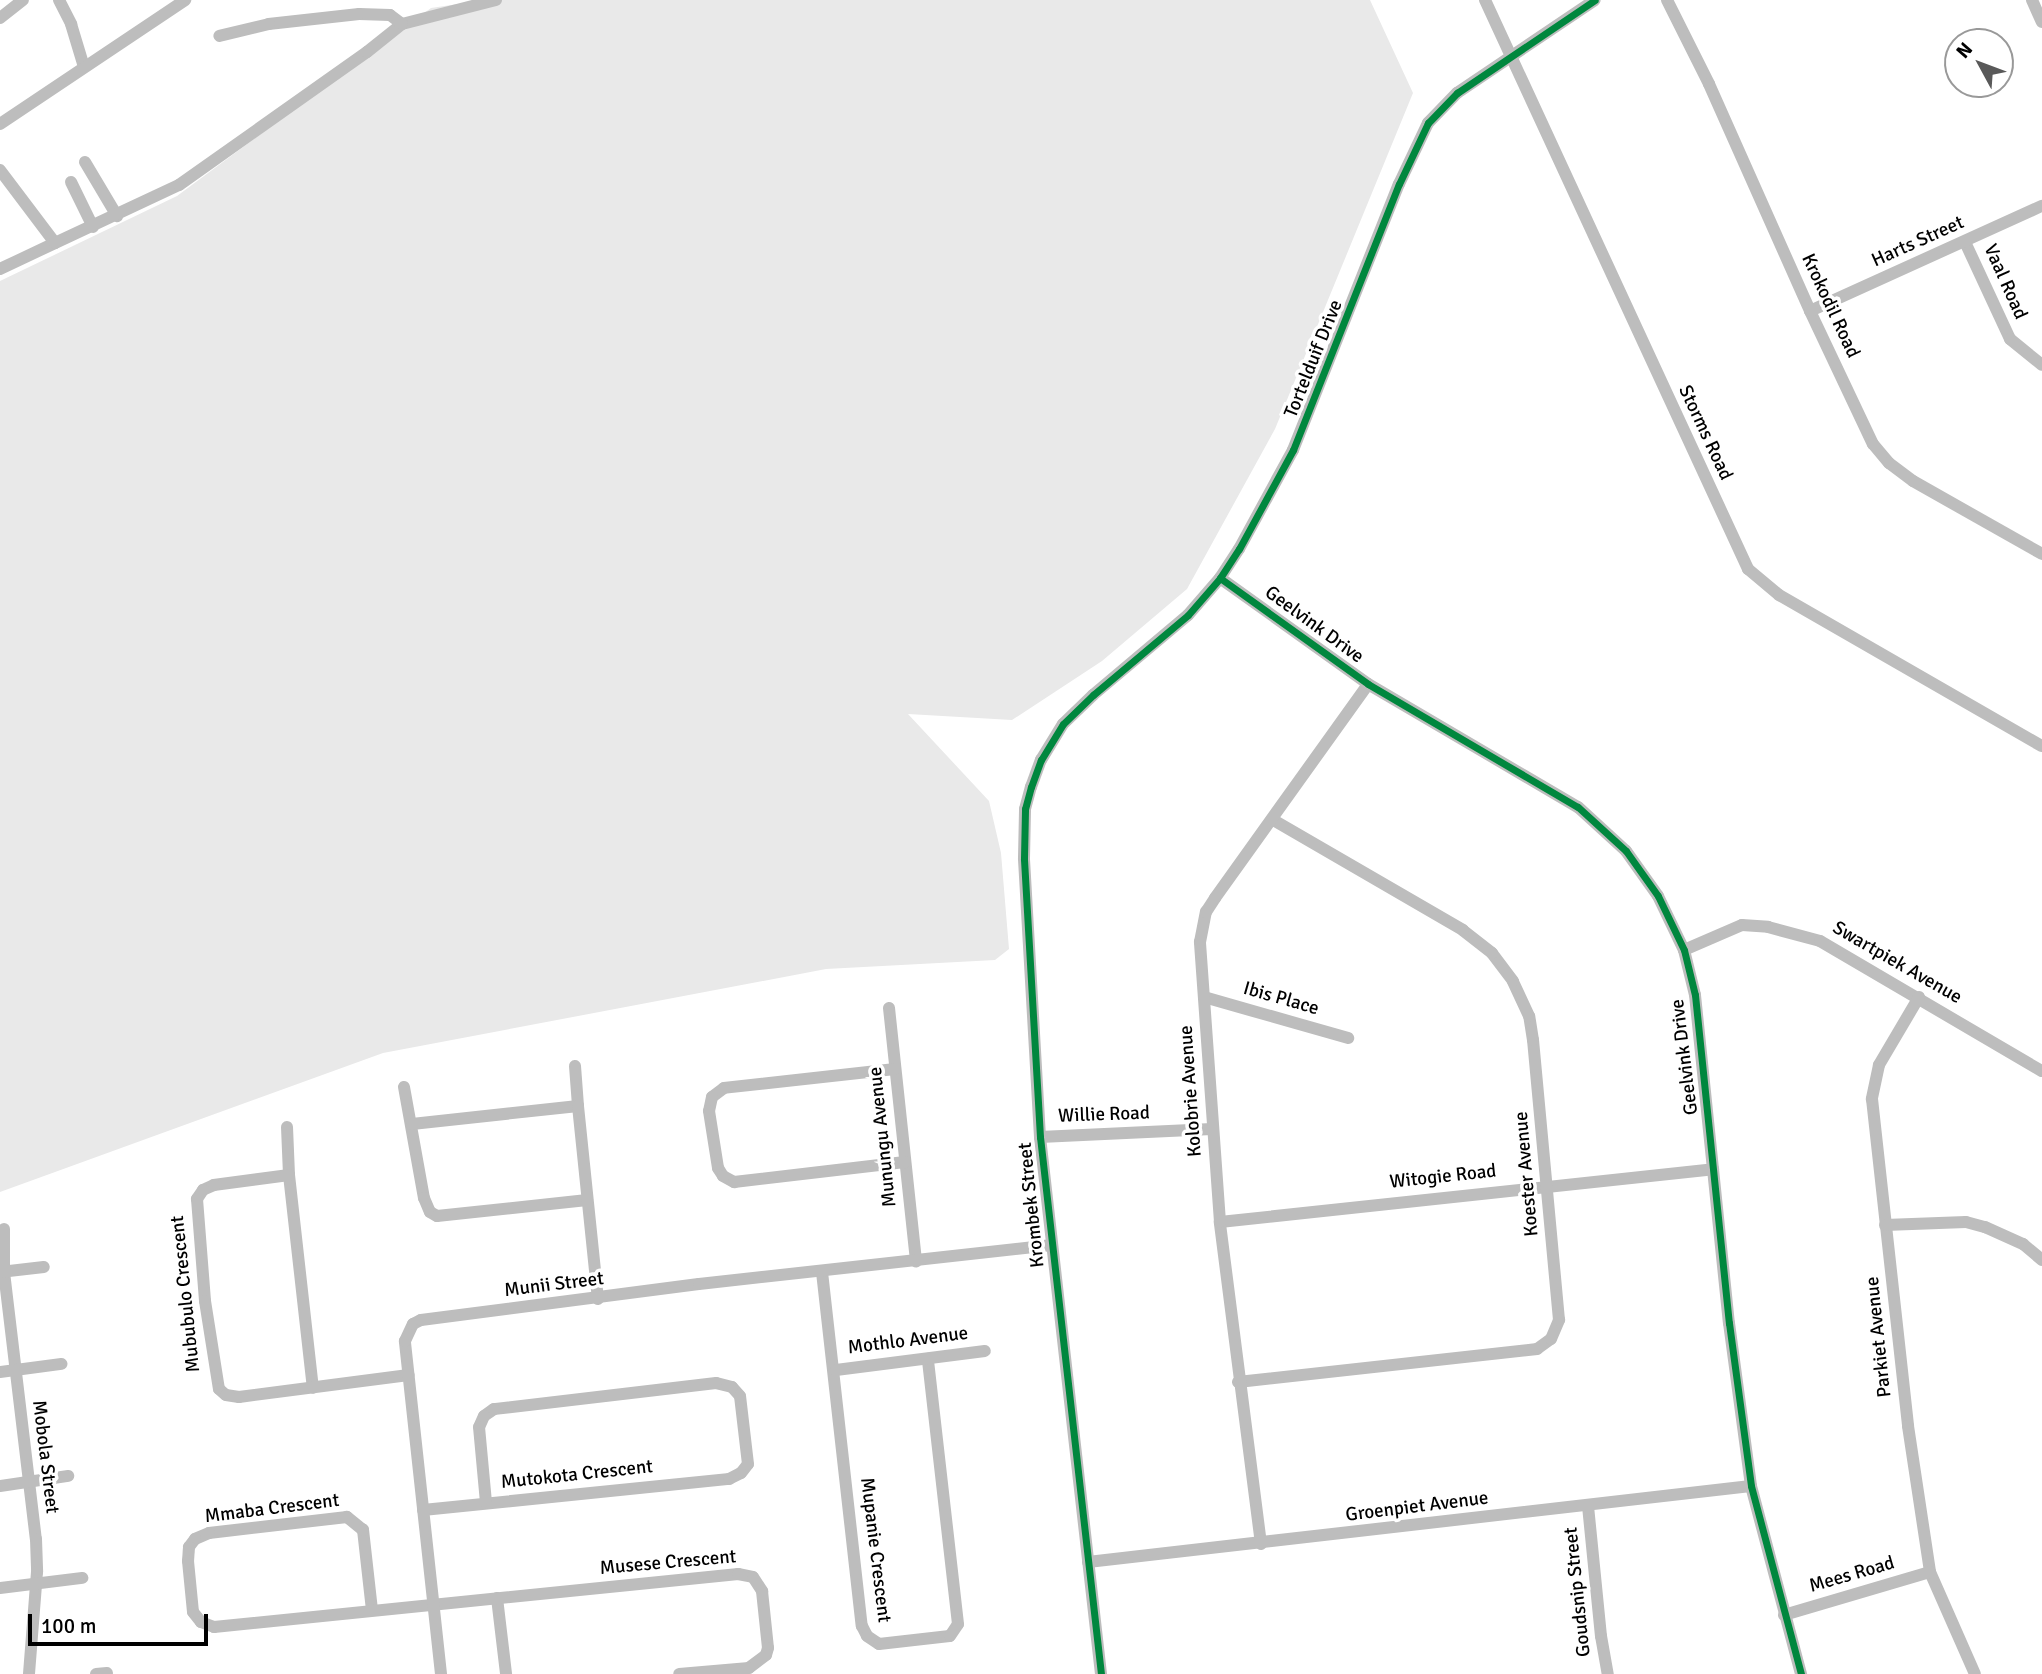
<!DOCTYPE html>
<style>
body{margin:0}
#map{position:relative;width:2042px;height:1674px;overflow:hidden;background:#fff;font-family:Signika,sans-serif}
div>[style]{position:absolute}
.green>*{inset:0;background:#e9e9e9}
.street>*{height:12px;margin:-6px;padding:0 6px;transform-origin:6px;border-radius:6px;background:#bdbdbd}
.cycleway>*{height:7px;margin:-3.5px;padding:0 3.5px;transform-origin:3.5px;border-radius:3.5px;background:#00873e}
span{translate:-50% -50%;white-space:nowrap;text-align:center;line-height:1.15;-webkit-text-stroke:7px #fff;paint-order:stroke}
.street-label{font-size:19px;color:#000}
.north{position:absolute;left:1944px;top:28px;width:70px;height:70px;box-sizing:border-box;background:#fff;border:2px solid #999;border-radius:50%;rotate:311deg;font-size:19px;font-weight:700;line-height:28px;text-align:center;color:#000}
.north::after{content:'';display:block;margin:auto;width:24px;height:32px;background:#595959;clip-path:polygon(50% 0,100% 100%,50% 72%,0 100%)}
.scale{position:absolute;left:28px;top:1614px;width:180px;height:32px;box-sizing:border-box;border:4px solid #000;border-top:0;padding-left:9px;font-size:21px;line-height:24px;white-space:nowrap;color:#000;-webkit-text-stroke:5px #fff;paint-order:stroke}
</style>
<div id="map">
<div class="green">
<i style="clip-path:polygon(485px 0,1370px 0,1413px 93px,1275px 429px,1187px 589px,1102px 661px,1012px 720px,908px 714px,989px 801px,1001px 853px,1009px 949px,995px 960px,826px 969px,383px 1053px,0 1192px,0 281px,177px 196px,431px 8px)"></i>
</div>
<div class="street">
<i style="left:59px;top:0;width:27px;rotate:63deg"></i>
<i style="left:71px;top:24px;width:45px;rotate:73.2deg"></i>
<i style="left:1485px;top:0;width:627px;rotate:65.19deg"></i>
<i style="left:1748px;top:569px;width:40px;rotate:40deg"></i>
<i style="left:1779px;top:595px;width:303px;rotate:29.9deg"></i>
<i style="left:1667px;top:0;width:94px;rotate:63.4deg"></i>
<i style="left:1709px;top:84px;width:248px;rotate:66deg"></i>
<i style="left:1810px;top:311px;width:147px;rotate:64.7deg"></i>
<i style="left:1873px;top:444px;width:25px;rotate:50deg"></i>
<i style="left:1889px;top:463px;width:30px;rotate:37deg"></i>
<i style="left:1913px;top:481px;width:148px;rotate:29.5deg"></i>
<i style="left:2032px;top:0;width:24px;rotate:66deg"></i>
<i style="left:0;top:18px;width:29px;rotate:-38deg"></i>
<i style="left:402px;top:24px;width:97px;rotate:-14.3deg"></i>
<i style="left:0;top:124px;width:223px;rotate:-33.8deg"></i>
<i style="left:85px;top:162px;width:63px;rotate:59.3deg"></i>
<i style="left:0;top:170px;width:91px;rotate:53deg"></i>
<i style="left:55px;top:243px;width:61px;rotate:154.7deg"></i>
<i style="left:71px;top:182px;width:50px;rotate:63.9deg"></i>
<i style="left:1965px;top:242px;width:107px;rotate:65.1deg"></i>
<i style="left:2010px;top:339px;width:41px;rotate:39.1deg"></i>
<i style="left:55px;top:243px;width:137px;rotate:-25.1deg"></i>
<i style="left:179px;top:185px;width:230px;rotate:-35.3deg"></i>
<i style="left:367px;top:52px;width:45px;rotate:-38.7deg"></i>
<i style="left:402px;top:24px;width:15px;rotate:-143deg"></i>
<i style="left:390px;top:15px;width:31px;rotate:-178deg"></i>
<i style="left:359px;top:14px;width:91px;rotate:173.7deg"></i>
<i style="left:269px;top:24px;width:51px;rotate:166.5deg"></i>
<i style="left:1810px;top:311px;width:255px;rotate:-24.4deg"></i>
<i style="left:1220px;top:578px;width:182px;rotate:35.6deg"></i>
<i style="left:1368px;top:684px;width:243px;rotate:30.4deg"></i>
<i style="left:1578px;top:807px;width:65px;rotate:42.5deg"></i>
<i style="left:1626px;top:851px;width:55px;rotate:54.6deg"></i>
<i style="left:1658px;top:896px;width:60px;rotate:64.3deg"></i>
<i style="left:1684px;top:950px;width:46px;rotate:76.3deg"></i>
<i style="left:1695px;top:995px;width:330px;rotate:84.1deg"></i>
<i style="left:1729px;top:1323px;width:164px;rotate:82.3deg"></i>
<i style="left:1751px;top:1486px;width:195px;rotate:75.1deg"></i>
<i style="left:1684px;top:950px;width:63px;rotate:-23.3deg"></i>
<i style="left:1742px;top:925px;width:26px;rotate:4deg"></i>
<i style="left:1768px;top:927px;width:54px;rotate:15.1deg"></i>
<i style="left:1820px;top:941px;width:257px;rotate:30.4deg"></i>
<i style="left:1204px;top:997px;width:150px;rotate:15.9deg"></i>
<i style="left:1919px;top:997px;width:79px;rotate:120.5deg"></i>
<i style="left:1879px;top:1065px;width:35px;rotate:102deg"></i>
<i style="left:1872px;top:1099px;width:329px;rotate:83.7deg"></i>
<i style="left:1908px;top:1426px;width:148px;rotate:81.4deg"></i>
<i style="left:1930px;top:1572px;width:111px;rotate:66.2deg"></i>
<i style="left:889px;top:1008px;width:255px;rotate:83.9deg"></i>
<i style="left:575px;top:1066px;width:40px;rotate:85.7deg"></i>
<i style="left:895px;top:1069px;width:172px;rotate:173.7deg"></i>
<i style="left:724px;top:1088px;width:15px;rotate:143deg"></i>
<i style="left:712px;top:1097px;width:14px;rotate:102deg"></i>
<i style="left:709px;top:1111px;width:58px;rotate:81deg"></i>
<i style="left:718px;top:1168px;width:9px;rotate:58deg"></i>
<i style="left:723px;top:1176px;width:13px;rotate:29deg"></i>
<i style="left:734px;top:1182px;width:172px;rotate:-6.7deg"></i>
<i style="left:404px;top:1087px;width:113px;rotate:79.8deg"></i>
<i style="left:424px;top:1198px;width:15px;rotate:67deg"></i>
<i style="left:430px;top:1212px;width:8px;rotate:30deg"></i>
<i style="left:437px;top:1216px;width:151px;rotate:-6.1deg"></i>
<i style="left:412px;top:1124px;width:167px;rotate:-6.2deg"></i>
<i style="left:578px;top:1106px;width:194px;rotate:84.1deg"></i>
<i style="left:287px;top:1127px;width:48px;rotate:87.6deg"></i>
<i style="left:289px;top:1175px;width:214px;rotate:83.6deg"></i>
<i style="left:1040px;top:1137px;width:172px;rotate:-2.7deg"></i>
<i style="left:289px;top:1175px;width:76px;rotate:172.4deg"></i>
<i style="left:214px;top:1185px;width:12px;rotate:156deg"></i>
<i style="left:203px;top:1190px;width:11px;rotate:124deg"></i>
<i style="left:197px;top:1199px;width:102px;rotate:85.5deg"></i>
<i style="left:205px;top:1301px;width:89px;rotate:81deg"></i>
<i style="left:219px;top:1389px;width:9px;rotate:41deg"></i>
<i style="left:226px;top:1395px;width:13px;rotate:9deg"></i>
<i style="left:239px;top:1397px;width:171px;rotate:-7.4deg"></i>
<i style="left:1220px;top:1222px;width:496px;rotate:-6.1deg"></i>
<i style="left:1885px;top:1225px;width:81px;rotate:-2.1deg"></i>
<i style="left:1966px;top:1222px;width:20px;rotate:15deg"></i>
<i style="left:1985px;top:1227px;width:42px;rotate:24.1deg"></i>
<i style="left:2023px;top:1244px;width:25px;rotate:40deg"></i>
<i style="left:4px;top:1229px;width:43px;rotate:90deg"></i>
<i style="left:4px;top:1272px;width:269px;rotate:83.2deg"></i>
<i style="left:36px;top:1539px;width:33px;rotate:88deg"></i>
<i style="left:37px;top:1572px;width:102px;rotate:94.5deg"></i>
<i style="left:0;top:1272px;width:44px;rotate:-6.5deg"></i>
<i style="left:822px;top:1272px;width:356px;rotate:83.6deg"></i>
<i style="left:862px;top:1626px;width:11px;rotate:63deg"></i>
<i style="left:867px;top:1636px;width:14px;rotate:34deg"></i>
<i style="left:879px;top:1644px;width:71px;rotate:-6.4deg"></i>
<i style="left:950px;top:1636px;width:14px;rotate:-56deg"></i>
<i style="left:958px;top:1624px;width:267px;rotate:-96.5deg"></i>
<i style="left:836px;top:1370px;width:150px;rotate:-7.3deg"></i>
<i style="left:0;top:1372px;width:62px;rotate:-7.5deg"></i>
<i style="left:1238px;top:1382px;width:301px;rotate:-6.3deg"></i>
<i style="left:1537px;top:1349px;width:17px;rotate:-36deg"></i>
<i style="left:1551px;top:1339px;width:21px;rotate:-67deg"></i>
<i style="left:1559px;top:1320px;width:281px;rotate:-95.3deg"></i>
<i style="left:1533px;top:1040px;width:24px;rotate:-99deg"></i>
<i style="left:1529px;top:1016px;width:38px;rotate:-115deg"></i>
<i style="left:1513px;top:981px;width:35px;rotate:-127deg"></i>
<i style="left:1492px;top:953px;width:37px;rotate:-142deg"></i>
<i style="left:1463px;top:930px;width:220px;rotate:-149.9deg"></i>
<i style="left:0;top:1486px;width:69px;rotate:-8.4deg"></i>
<i style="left:1588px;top:1506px;width:131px;rotate:84.3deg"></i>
<i style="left:1601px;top:1636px;width:39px;rotate:80deg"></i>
<i style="left:423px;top:1510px;width:308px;rotate:-5.8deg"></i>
<i style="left:729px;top:1479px;width:13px;rotate:-27deg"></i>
<i style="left:741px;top:1473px;width:11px;rotate:-52deg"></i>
<i style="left:748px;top:1464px;width:68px;rotate:-96.7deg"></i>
<i style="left:740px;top:1396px;width:12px;rotate:-132deg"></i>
<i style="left:732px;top:1387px;width:16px;rotate:-166deg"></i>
<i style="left:716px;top:1383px;width:224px;rotate:173.3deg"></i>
<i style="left:494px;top:1409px;width:12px;rotate:145deg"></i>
<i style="left:484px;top:1416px;width:12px;rotate:114deg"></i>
<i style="left:479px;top:1427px;width:76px;rotate:84.7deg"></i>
<i style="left:1261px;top:1544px;width:325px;rotate:-97.3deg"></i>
<i style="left:1220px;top:1222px;width:281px;rotate:-94.1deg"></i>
<i style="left:1200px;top:942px;width:31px;rotate:-79deg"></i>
<i style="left:1206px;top:912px;width:17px;rotate:-57deg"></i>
<i style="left:1215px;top:898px;width:263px;rotate:-54.4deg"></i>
<i style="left:1088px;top:1562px;width:667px;rotate:-6.54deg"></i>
<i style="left:0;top:1588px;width:83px;rotate:-7deg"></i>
<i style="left:497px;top:1598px;width:77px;rotate:83.2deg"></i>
<i style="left:372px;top:1610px;width:81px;rotate:-96.4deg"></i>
<i style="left:363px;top:1530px;width:21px;rotate:-141deg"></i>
<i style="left:347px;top:1517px;width:139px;rotate:173.4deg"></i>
<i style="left:209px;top:1533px;width:15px;rotate:157deg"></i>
<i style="left:195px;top:1539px;width:10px;rotate:127deg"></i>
<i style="left:189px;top:1547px;width:14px;rotate:94deg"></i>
<i style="left:188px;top:1561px;width:51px;rotate:84.4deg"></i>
<i style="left:193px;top:1612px;width:13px;rotate:51deg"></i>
<i style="left:201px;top:1622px;width:14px;rotate:21deg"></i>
<i style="left:214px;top:1627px;width:527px;rotate:-5.78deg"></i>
<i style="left:738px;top:1574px;width:15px;rotate:11deg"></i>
<i style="left:753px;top:1577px;width:17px;rotate:57deg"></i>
<i style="left:762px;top:1591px;width:57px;rotate:84deg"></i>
<i style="left:768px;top:1648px;width:7px;rotate:106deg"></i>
<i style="left:766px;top:1655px;width:21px;rotate:143deg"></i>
<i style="left:749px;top:1668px;width:70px;rotate:175.1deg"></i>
<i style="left:1784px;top:1615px;width:152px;rotate:-16.4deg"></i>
<i style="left:96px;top:1674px;width:11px;rotate:-5deg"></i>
<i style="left:441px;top:1674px;width:335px;rotate:-96.2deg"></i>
<i style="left:405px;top:1341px;width:19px;rotate:-65deg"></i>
<i style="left:413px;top:1324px;width:9px;rotate:-27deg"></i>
<i style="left:421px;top:1320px;width:280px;rotate:-7.4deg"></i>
<i style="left:699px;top:1284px;width:355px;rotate:-6.3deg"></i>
<i style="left:1101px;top:1674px;width:540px;rotate:-96.48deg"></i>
<i style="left:1040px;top:1137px;width:279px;rotate:-93.3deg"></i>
<i style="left:1024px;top:858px;width:49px;rotate:-88.8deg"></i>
<i style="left:1025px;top:809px;width:23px;rotate:-75deg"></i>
<i style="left:1031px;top:787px;width:29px;rotate:-70deg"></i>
<i style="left:1041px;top:760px;width:42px;rotate:-58.6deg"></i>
<i style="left:1063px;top:724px;width:42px;rotate:-44deg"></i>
<i style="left:1093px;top:695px;width:124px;rotate:-40.1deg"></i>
<i style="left:1188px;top:615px;width:49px;rotate:-49.1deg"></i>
<i style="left:1220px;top:578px;width:35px;rotate:-57deg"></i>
<i style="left:1239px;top:549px;width:113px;rotate:-61.4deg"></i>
<i style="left:1293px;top:450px;width:286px;rotate:-68.3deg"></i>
<i style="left:1399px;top:184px;width:68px;rotate:-64.6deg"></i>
<i style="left:1428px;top:123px;width:42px;rotate:-46deg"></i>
<i style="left:1457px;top:93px;width:166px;rotate:-34deg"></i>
</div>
<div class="cycleway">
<i style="left:1220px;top:578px;width:182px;rotate:35.6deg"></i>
<i style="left:1368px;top:684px;width:243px;rotate:30.4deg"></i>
<i style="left:1578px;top:807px;width:65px;rotate:42.5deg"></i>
<i style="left:1626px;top:851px;width:55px;rotate:54.6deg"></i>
<i style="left:1658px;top:896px;width:60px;rotate:64.3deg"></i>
<i style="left:1684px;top:950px;width:46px;rotate:76.3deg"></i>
<i style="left:1695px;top:995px;width:330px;rotate:84.1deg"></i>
<i style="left:1729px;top:1323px;width:164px;rotate:82.3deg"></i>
<i style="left:1751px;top:1486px;width:195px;rotate:75.1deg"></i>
<i style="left:1101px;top:1674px;width:540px;rotate:-96.48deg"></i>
<i style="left:1040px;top:1137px;width:279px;rotate:-93.3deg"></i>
<i style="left:1024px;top:858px;width:49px;rotate:-88.8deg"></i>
<i style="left:1025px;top:809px;width:23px;rotate:-75deg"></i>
<i style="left:1031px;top:787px;width:29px;rotate:-70deg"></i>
<i style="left:1041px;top:760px;width:42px;rotate:-58.6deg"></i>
<i style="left:1063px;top:724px;width:42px;rotate:-44deg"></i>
<i style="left:1093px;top:695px;width:124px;rotate:-40.1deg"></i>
<i style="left:1188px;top:615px;width:49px;rotate:-49.1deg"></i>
<i style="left:1220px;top:578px;width:35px;rotate:-57deg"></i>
<i style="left:1239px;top:549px;width:113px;rotate:-61.4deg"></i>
<i style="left:1293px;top:450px;width:286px;rotate:-68.3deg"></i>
<i style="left:1399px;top:184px;width:68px;rotate:-64.6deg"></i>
<i style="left:1428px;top:123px;width:42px;rotate:-46deg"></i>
<i style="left:1457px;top:93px;width:166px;rotate:-34deg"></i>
</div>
<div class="street-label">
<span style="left:1918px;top:242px;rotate:-24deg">Harts Street</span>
<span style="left:2005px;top:282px;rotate:66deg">Vaal Road</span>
<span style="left:1830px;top:306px;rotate:65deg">Krokodil Road</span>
<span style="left:1314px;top:359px;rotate:-68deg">Tortelduif Drive</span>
<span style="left:1705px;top:433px;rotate:65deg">Storms Road</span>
<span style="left:1314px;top:625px;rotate:36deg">Geelvink Drive</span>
<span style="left:1897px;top:963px;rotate:30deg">Swartpiek Avenue</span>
<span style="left:1281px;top:999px;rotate:16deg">Ibis Place</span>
<span style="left:1685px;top:1057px;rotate:-97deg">Geelvink Drive</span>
<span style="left:1191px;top:1091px;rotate:-94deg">Kolobrie Avenue</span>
<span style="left:1104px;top:1115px;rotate:-2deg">Willie Road</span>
<span style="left:883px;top:1137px;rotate:-96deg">Munungu Avenue</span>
<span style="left:1527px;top:1174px;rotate:-95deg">Koester Avenue</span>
<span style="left:1443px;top:1177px;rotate:-6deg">Witogie Road</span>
<span style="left:1032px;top:1205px;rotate:-96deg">Krombek Street</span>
<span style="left:554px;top:1285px;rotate:-7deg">Munii Street</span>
<span style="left:186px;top:1294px;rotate:-96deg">Mububulo Crescent</span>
<span style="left:1879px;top:1337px;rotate:-96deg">Parkiet Avenue</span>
<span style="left:908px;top:1341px;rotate:-7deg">Mothlo Avenue</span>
<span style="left:45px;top:1457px;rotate:83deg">Mobola Street</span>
<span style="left:577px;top:1475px;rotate:-6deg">Mutokota Crescent</span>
<span style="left:1417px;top:1507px;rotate:-7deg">Groenpiet Avenue</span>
<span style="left:272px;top:1509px;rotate:-7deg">Mmaba Crescent</span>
<span style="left:875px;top:1550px;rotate:83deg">Mupanie Crescent</span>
<span style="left:668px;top:1563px;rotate:-5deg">Musese Crescent</span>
<span style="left:1852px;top:1575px;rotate:-16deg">Mees Road</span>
<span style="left:1578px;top:1592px;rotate:-96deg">Goudsnip Street</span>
</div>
<div class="north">N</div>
<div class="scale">100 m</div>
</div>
